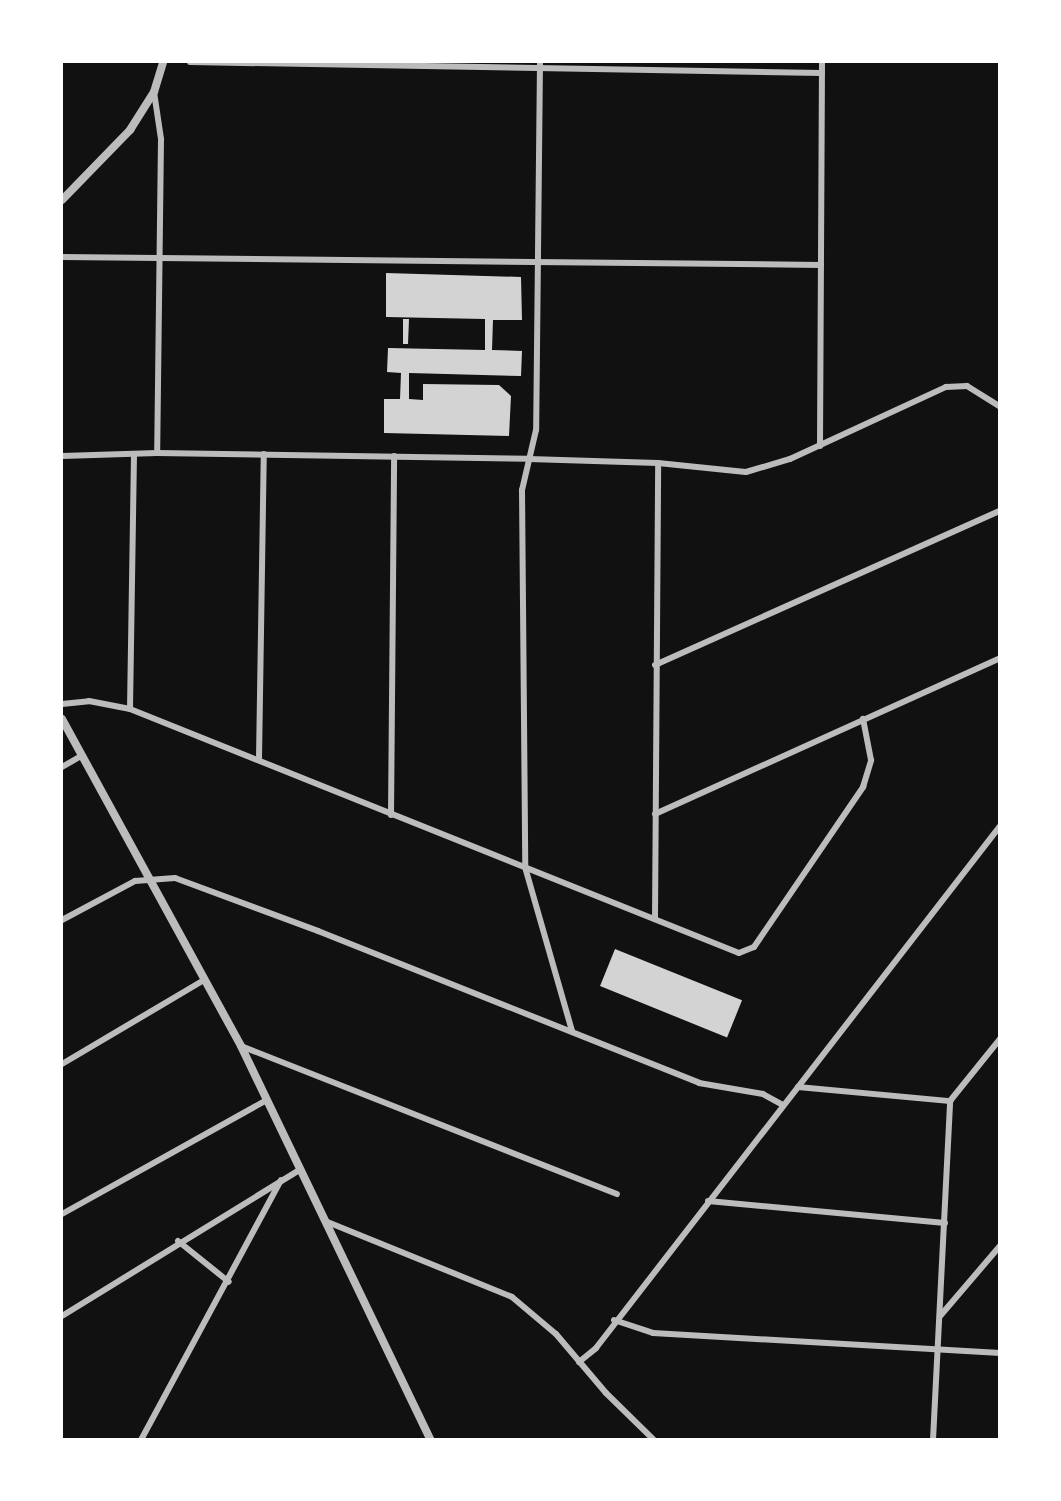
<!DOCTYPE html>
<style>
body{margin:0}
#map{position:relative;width:1061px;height:1501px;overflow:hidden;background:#111;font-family:Signika,sans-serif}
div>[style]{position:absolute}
.building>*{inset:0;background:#d3d3d3;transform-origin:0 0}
.minor>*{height:6px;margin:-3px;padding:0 3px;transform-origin:3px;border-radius:3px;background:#bcbcbc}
.tertiary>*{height:8px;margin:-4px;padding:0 4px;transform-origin:4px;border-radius:4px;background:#bcbcbc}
span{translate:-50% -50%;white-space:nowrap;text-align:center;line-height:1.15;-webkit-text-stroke:6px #fff;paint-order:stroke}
.frame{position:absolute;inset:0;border:63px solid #fff;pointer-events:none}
</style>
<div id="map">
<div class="building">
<i style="clip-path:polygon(386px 273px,521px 277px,522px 320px,493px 320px,492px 350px,522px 351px,521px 376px,409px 373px,409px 399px,423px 400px,423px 384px,499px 385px,511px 396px,509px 436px,384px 433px,384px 399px,400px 399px,401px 373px,387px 372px,388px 348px,485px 350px,485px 319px,386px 317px)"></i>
<i style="clip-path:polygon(403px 319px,409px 319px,408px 344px,403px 344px)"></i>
<i style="left:615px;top:949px;width:137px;height:40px;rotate:22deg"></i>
</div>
<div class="minor">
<i style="left:190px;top:62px;width:632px;rotate:1deg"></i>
<i style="left:540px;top:62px;width:368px;rotate:90.6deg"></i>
<i style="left:536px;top:430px;width:62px;rotate:103.1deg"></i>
<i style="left:522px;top:490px;width:377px;rotate:89.5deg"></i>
<i style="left:525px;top:867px;width:171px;rotate:74deg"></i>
<i style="left:154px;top:92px;width:48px;rotate:81.5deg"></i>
<i style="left:161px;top:139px;width:314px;rotate:90.7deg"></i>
<i style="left:62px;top:257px;width:759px;rotate:0.6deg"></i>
<i style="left:820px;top:446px;width:384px;rotate:-89.7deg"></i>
<i style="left:62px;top:456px;width:95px;rotate:-1.8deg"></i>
<i style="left:157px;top:453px;width:372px;rotate:0.9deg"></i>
<i style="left:529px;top:459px;width:129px;rotate:1.8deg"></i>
<i style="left:658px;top:463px;width:88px;rotate:5.8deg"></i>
<i style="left:746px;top:472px;width:46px;rotate:-16.5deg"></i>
<i style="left:790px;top:459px;width:172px;rotate:-24.8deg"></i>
<i style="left:946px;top:387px;width:21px;rotate:-3deg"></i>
<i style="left:967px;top:386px;width:39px;rotate:32deg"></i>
<i style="left:655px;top:665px;width:378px;rotate:-24.1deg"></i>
<i style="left:62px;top:704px;width:27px;rotate:-6deg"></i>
<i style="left:89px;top:701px;width:42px;rotate:11deg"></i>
<i style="left:130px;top:709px;width:656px;rotate:21.83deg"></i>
<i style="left:739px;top:953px;width:16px;rotate:-22deg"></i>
<i style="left:754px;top:947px;width:194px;rotate:-55.7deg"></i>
<i style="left:863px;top:787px;width:28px;rotate:-73deg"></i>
<i style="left:871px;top:760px;width:42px;rotate:-101deg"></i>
<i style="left:130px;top:709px;width:255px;rotate:-89.1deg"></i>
<i style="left:259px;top:759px;width:305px;rotate:-89.1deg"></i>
<i style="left:62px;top:767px;width:22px;rotate:-30deg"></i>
<i style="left:655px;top:814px;width:379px;rotate:-24.3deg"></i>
<i style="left:391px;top:815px;width:359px;rotate:-89.5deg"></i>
<i style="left:655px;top:919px;width:456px;rotate:-89.6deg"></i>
<i style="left:62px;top:920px;width:83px;rotate:-28.1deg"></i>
<i style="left:135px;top:881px;width:40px;rotate:-4.3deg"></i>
<i style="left:175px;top:878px;width:153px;rotate:20.3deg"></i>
<i style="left:318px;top:931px;width:410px;rotate:21.7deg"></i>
<i style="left:699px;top:1083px;width:65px;rotate:9.8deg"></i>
<i style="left:763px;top:1094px;width:23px;rotate:29deg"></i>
<i style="left:241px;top:1046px;width:404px;rotate:21.5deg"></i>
<i style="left:62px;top:1064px;width:165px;rotate:-30.6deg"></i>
<i style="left:798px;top:1087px;width:153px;rotate:5.3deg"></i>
<i style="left:950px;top:1101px;width:80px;rotate:-51.1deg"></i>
<i style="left:708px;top:1201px;width:238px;rotate:5.3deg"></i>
<i style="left:62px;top:1214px;width:235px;rotate:-29.1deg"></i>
<i style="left:325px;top:1221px;width:202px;rotate:22.1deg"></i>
<i style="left:512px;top:1297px;width:57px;rotate:40.1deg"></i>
<i style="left:556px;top:1334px;width:77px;rotate:49.7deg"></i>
<i style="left:606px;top:1393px;width:67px;rotate:44.4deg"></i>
<i style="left:178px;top:1241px;width:65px;rotate:38.8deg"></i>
<i style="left:941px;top:1315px;width:91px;rotate:-49.5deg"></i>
<i style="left:62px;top:1316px;width:278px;rotate:-31.6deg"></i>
<i style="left:614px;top:1320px;width:41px;rotate:18.4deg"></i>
<i style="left:653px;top:1333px;width:348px;rotate:3.3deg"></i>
<i style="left:579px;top:1362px;width:22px;rotate:-39deg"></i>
<i style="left:596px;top:1348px;width:660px;rotate:-52.26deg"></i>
<i style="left:141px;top:1440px;width:295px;rotate:-61.7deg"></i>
<i style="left:933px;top:1440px;width:339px;rotate:-87.1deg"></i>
</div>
<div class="tertiary">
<i style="left:62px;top:200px;width:98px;rotate:-45.8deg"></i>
<i style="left:130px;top:130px;width:45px;rotate:-57.7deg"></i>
<i style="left:154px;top:92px;width:31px;rotate:-73deg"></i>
<i style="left:62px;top:719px;width:373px;rotate:61.3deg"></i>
<i style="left:241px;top:1046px;width:437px;rotate:64.3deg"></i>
</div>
<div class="frame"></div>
</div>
